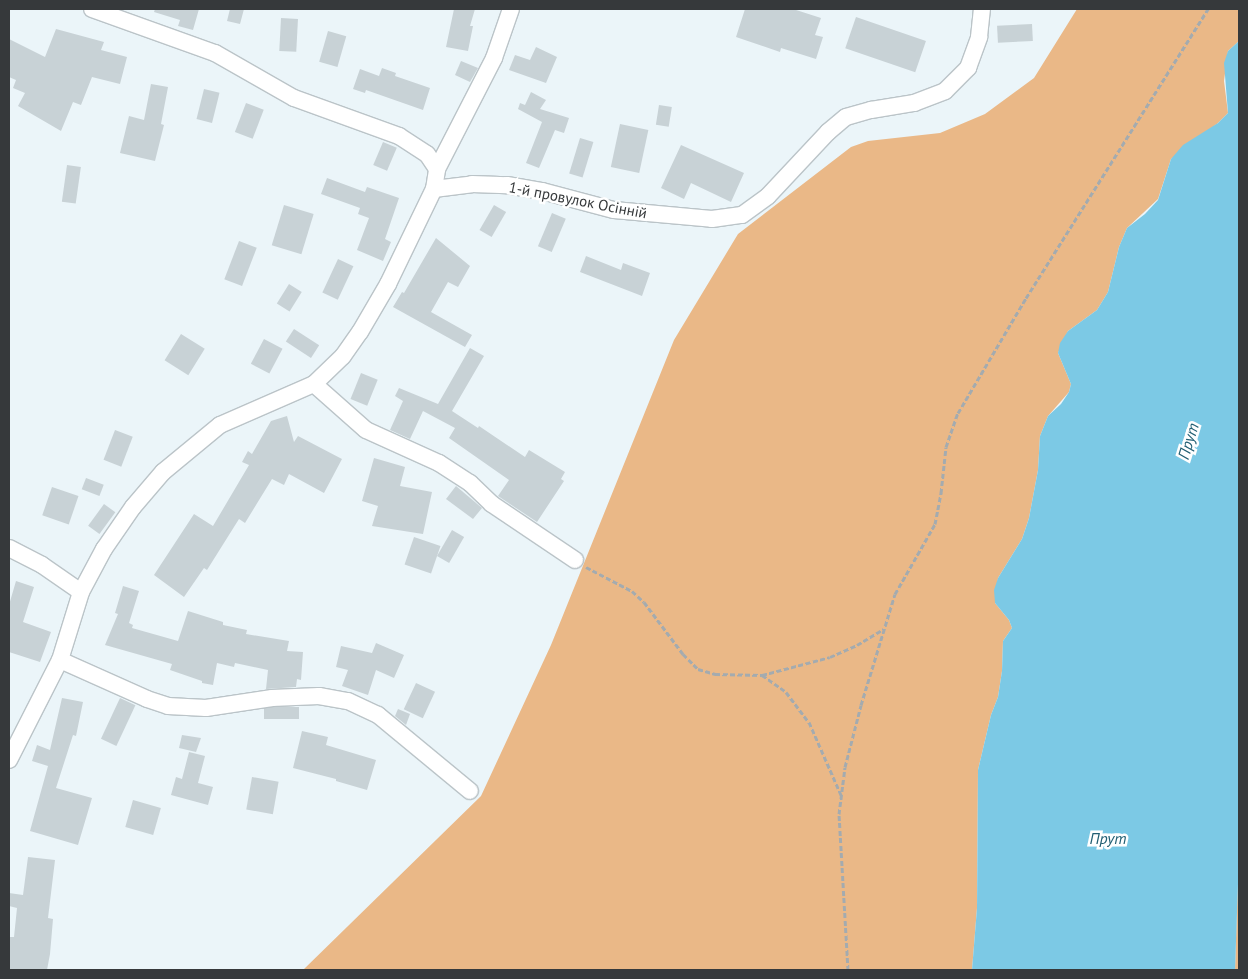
<!DOCTYPE html>
<meta charset="utf-8">
<style>
body{margin:0}
#map{position:relative;width:1248px;height:979px;overflow:hidden;background:#ebf5f9;font-family:"PT Sans",sans-serif}
div>[style]{position:absolute}
.forest>*{inset:0;background:#eab887}
.water>*{inset:0;background:#7cc9e5}
.building>*{inset:0;background:#c8d2d6;transform-origin:0 0}
.path>*{height:3px;margin-top:-1.5px;transform-origin:0;background:repeating-linear-gradient(90deg,#a4abaf 0 5px,transparent 0 7.5px)}
.roads{filter:drop-shadow(1px 0 #bbc4c8) drop-shadow(-1px 0 #bbc4c8) drop-shadow(0 1px #bbc4c8) drop-shadow(0 -1px #bbc4c8)}
.minor>*{height:16px;margin:-8px;padding:0 8px;transform-origin:8px;border-radius:8px;background:#fff}
span{translate:-50% -50%;white-space:nowrap;text-align:center;line-height:1.15;-webkit-text-stroke:5px #fff;paint-order:stroke}
.street-label{font-size:15px;color:#36393b}
.water-label{font-size:16px;color:#225f73;font-style:italic}
.frame{position:absolute;inset:0;border:10px solid #36393b;pointer-events:none}
</style>
<div id="map">
<div class="forest">
<i style="clip-path:polygon(1077px 9px,1239px 9px,1239px 41px,1228px 51px,1224px 81px,1228px 113px,1218px 123px,1171px 159px,1158px 199px,1127px 228px,1119px 247px,1108px 292px,1097px 310px,1068px 331px,1058px 353px,1071px 384px,1069px 392px,1048px 416px,1040px 436px,1038px 470px,1029px 518px,1022px 539px,998px 578px,995px 603px,1009px 620px,1012px 628px,1003px 641px,1002px 671px,998px 697px,991px 715px,978px 770px,977px 908px,972px 970px,303px 970px,481px 796px,551px 645px,674px 340px,738px 234px,851px 147px,868px 141px,940px 133px,985px 114px,1034px 78px)"></i>
<i style="clip-path:polygon(1239px 855px,1239px 970px,1235px 970px,1238px 876px)"></i>
</div>
<div class="water">
<i style="clip-path:polygon(1239px 41px,1239px 855px,1235px 970px,972px 970px,977px 908px,978px 770px,991px 715px,998px 697px,1002px 671px,1003px 641px,1012px 628px,1009px 620px,995px 603px,994px 590px,998px 578px,1022px 539px,1029px 518px,1038px 470px,1040px 436px,1048px 416px,1061px 404px,1069px 392px,1071px 384px,1058px 353px,1060px 343px,1068px 331px,1097px 310px,1108px 292px,1119px 247px,1127px 228px,1145px 214px,1158px 200px,1171px 159px,1183px 145px,1218px 123px,1228px 113px,1224px 63px,1228px 51px)"></i>
</div>
<div class="building">
<i style="clip-path:polygon(155px 9px,199px 9px,193px 30px,178px 26px,180px 20px,154px 12px)"></i>
<i style="clip-path:polygon(230px 9px,244px 9px,240px 24px,227px 21px)"></i>
<i style="clip-path:polygon(454px 9px,475px 9px,470px 26px,473px 26px,468px 51px,446px 47px)"></i>
<i style="clip-path:polygon(745px 9px,793px 9px,821px 18px,815px 35px,823px 37px,816px 59px,781px 48px,780px 52px,736px 37px)"></i>
<i style="left:856px;top:17px;width:74px;height:33px;rotate:19deg"></i>
<i style="left:281px;top:18px;width:17px;height:33px;rotate:3deg"></i>
<i style="left:1032px;top:24px;width:17px;height:35px;rotate:87deg"></i>
<i style="clip-path:polygon(56px 29px,104px 42px,101px 50px,127px 57px,120px 84px,92px 77px,81px 105px,73px 102px,61px 131px,18px 106px,25px 93px,13px 88px,16px 80px,9px 77px,9px 39px,45px 57px)"></i>
<i style="left:328px;top:31px;width:19px;height:32px;rotate:16deg"></i>
<i style="clip-path:polygon(536px 47px,557px 57px,546px 83px,509px 70px,515px 55px,530px 60px)"></i>
<i style="clip-path:polygon(461px 61px,478px 68px,470px 82px,455px 75px)"></i>
<i style="clip-path:polygon(382px 68px,396px 73px,395px 76px,430px 88px,423px 110px,366px 90px,365px 93px,353px 89px,360px 69px,379px 76px)"></i>
<i style="clip-path:polygon(151px 84px,168px 87px,161px 124px,164px 125px,155px 161px,120px 153px,129px 116px,144px 120px)"></i>
<i style="left:204px;top:89px;width:16px;height:31px;rotate:14deg"></i>
<i style="clip-path:polygon(531px 92px,546px 100px,540px 109px,569px 118px,564px 133px,555px 130px,539px 168px,526px 163px,542px 122px,518px 109px,520px 103px,525px 105px)"></i>
<i style="left:246px;top:103px;width:19px;height:31px;rotate:21deg"></i>
<i style="left:659px;top:105px;width:13px;height:20px;rotate:9deg"></i>
<i style="left:620px;top:124px;width:29px;height:44px;rotate:12deg"></i>
<i style="left:580px;top:138px;width:14px;height:37px;rotate:17deg"></i>
<i style="left:383px;top:142px;width:15px;height:25px;rotate:23deg"></i>
<i style="clip-path:polygon(681px 145px,744px 173px,731px 202px,691px 183px,684px 199px,661px 188px)"></i>
<i style="left:67px;top:165px;width:14px;height:37px;rotate:8deg"></i>
<i style="clip-path:polygon(327px 178px,365px 192px,367px 187px,399px 198px,385px 239px,391px 242px,383px 261px,357px 250px,369px 218px,358px 214px,360px 208px,321px 194px)"></i>
<i style="left:284px;top:205px;width:31px;height:42px;rotate:17deg"></i>
<i style="left:494px;top:205px;width:14px;height:29px;rotate:30deg"></i>
<i style="left:552px;top:213px;width:15px;height:36px;rotate:23deg"></i>
<i style="clip-path:polygon(436px 238px,470px 266px,458px 287px,448px 282px,431px 312px,472px 335px,465px 347px,393px 307px,402px 292px,404px 293px)"></i>
<i style="left:239px;top:241px;width:19px;height:41px;rotate:21deg"></i>
<i style="clip-path:polygon(586px 256px,621px 270px,623px 263px,650px 273px,642px 296px,580px 272px)"></i>
<i style="left:338px;top:259px;width:17px;height:37px;rotate:25deg"></i>
<i style="left:289px;top:284px;width:15px;height:23px;rotate:32deg"></i>
<i style="left:294px;top:329px;width:30px;height:15px;rotate:33deg"></i>
<i style="left:181px;top:334px;width:28px;height:31px;rotate:32deg"></i>
<i style="left:264px;top:339px;width:21px;height:28px;rotate:28deg"></i>
<i style="clip-path:polygon(470px 348px,484px 356px,452px 411px,478px 428px,479px 426px,525px 457px,529px 450px,565px 472px,561px 479px,564px 481px,537px 522px,498px 496px,509px 480px,449px 438px,455px 428px,423px 411px,410px 439px,390px 430px,403px 401px,395px 396px,399px 388px,438px 404px)"></i>
<i style="left:361px;top:373px;width:18px;height:28px;rotate:22deg"></i>
<i style="clip-path:polygon(287px 416px,294px 442px,298px 436px,342px 459px,324px 493px,289px 474px,284px 485px,272px 479px,245px 523px,239px 519px,207px 570px,204px 568px,184px 597px,154px 575px,194px 514px,213px 526px,249px 465px,242px 462px,248px 451px,252px 454px,271px 421px)"></i>
<i style="left:115px;top:430px;width:19px;height:32px;rotate:21deg"></i>
<i style="clip-path:polygon(374px 458px,405px 467px,400px 486px,432px 492px,423px 534px,372px 526px,378px 506px,362px 501px)"></i>
<i style="left:86px;top:478px;width:19px;height:12px;rotate:21deg"></i>
<i style="clip-path:polygon(456px 486px,482px 508px,473px 519px,446px 499px)"></i>
<i style="left:52px;top:487px;width:28px;height:30px;rotate:19deg"></i>
<i style="left:104px;top:504px;width:14px;height:27px;rotate:36deg"></i>
<i style="left:452px;top:530px;width:14px;height:30px;rotate:30deg"></i>
<i style="left:414px;top:537px;width:28px;height:29px;rotate:19deg"></i>
<i style="clip-path:polygon(16px 581px,34px 587px,23px 622px,51px 632px,40px 662px,9px 652px,9px 605px)"></i>
<i style="clip-path:polygon(123px 586px,139px 591px,129px 623px,133px 625px,132px 628px,178px 641px,188px 611px,223px 622px,223px 625px,247px 630px,246px 634px,289px 641px,287px 651px,303px 652px,301px 680px,297px 679px,296px 687px,266px 689px,268px 670px,235px 663px,234px 667px,217px 663px,213px 685px,202px 683px,202px 681px,170px 670px,172px 664px,105px 645px,118px 614px,115px 613px)"></i>
<i style="clip-path:polygon(376px 643px,404px 655px,394px 678px,376px 670px,368px 695px,342px 686px,348px 670px,336px 667px,341px 646px,372px 653px)"></i>
<i style="left:416px;top:683px;width:21px;height:29px;rotate:25deg"></i>
<i style="clip-path:polygon(62px 698px,83px 702px,76px 736px,73px 735px,56px 788px,92px 798px,78px 845px,30px 831px,48px 766px,32px 761px,37px 745px,50px 750px)"></i>
<i style="left:120px;top:698px;width:17px;height:45px;rotate:25deg"></i>
<i style="left:299px;top:707px;width:12px;height:35px;rotate:90deg"></i>
<i style="clip-path:polygon(398px 709px,410px 714px,406px 725px,395px 716px)"></i>
<i style="clip-path:polygon(302px 731px,328px 737px,326px 745px,376px 760px,367px 790px,336px 781px,336px 779px,293px 768px)"></i>
<i style="clip-path:polygon(182px 735px,201px 738px,196px 752px,179px 748px)"></i>
<i style="clip-path:polygon(189px 752px,205px 756px,198px 783px,213px 787px,208px 805px,171px 795px,176px 777px,182px 779px)"></i>
<i style="left:252px;top:777px;width:27px;height:33px;rotate:10deg"></i>
<i style="left:133px;top:800px;width:29px;height:28px;rotate:16deg"></i>
<i style="clip-path:polygon(28px 857px,55px 860px,48px 918px,53px 919px,50px 954px,47px 970px,9px 970px,9px 937px,14px 937px,17px 908px,9px 906px,9px 893px,23px 895px)"></i>
</div>
<div class="path">
<i style="left:586px;top:567px;width:52px;rotate:27.6deg"></i>
<i style="left:632px;top:591px;width:16px;rotate:43deg"></i>
<i style="left:644px;top:602px;width:65px;rotate:53.1deg"></i>
<i style="left:683px;top:654px;width:21px;rotate:45deg"></i>
<i style="left:698px;top:669px;width:18px;rotate:16deg"></i>
<i style="left:715px;top:674px;width:47px;rotate:1.2deg"></i>
<i style="left:762px;top:675px;width:29px;rotate:35deg"></i>
<i style="left:786px;top:692px;width:38px;rotate:53deg"></i>
<i style="left:809px;top:722px;width:80px;rotate:66.3deg"></i>
<i style="left:762px;top:675px;width:70px;rotate:-14.8deg"></i>
<i style="left:830px;top:657px;width:30px;rotate:-24deg"></i>
<i style="left:857px;top:645px;width:31px;rotate:-31deg"></i>
<i style="left:848px;top:970px;width:156px;rotate:-93.3deg"></i>
<i style="left:839px;top:814px;width:47px;rotate:-82.7deg"></i>
<i style="left:845px;top:767px;width:64px;rotate:-75.5deg"></i>
<i style="left:861px;top:705px;width:116px;rotate:-73deg"></i>
<i style="left:895px;top:594px;width:81px;rotate:-60.3deg"></i>
<i style="left:935px;top:524px;width:32px;rotate:-79deg"></i>
<i style="left:941px;top:493px;width:46px;rotate:-83.8deg"></i>
<i style="left:946px;top:447px;width:36px;rotate:-71deg"></i>
<i style="left:958px;top:413px;width:134px;rotate:-59.4deg"></i>
<i style="left:1026px;top:298px;width:342px;rotate:-57.8deg"></i>
</div>
<div class="roads">
<div class="minor">
<i style="left:92px;top:9px;width:131px;rotate:19.7deg"></i>
<i style="left:215px;top:53px;width:91px;rotate:29.7deg"></i>
<i style="left:294px;top:98px;width:112px;rotate:19.9deg"></i>
<i style="left:399px;top:136px;width:33px;rotate:33deg"></i>
<i style="left:427px;top:154px;width:18px;rotate:56deg"></i>
<i style="left:434px;top:189px;width:38px;rotate:-7deg"></i>
<i style="left:472px;top:184px;width:35px;rotate:2deg"></i>
<i style="left:507px;top:185px;width:36px;rotate:10deg"></i>
<i style="left:542px;top:191px;width:74px;rotate:14.8deg"></i>
<i style="left:614px;top:210px;width:98px;rotate:5.2deg"></i>
<i style="left:712px;top:219px;width:30px;rotate:-8deg"></i>
<i style="left:742px;top:215px;width:32px;rotate:-36deg"></i>
<i style="left:768px;top:196px;width:88px;rotate:-46.8deg"></i>
<i style="left:828px;top:132px;width:23px;rotate:-40deg"></i>
<i style="left:846px;top:117px;width:26px;rotate:-16deg"></i>
<i style="left:871px;top:110px;width:44px;rotate:-9.2deg"></i>
<i style="left:914px;top:103px;width:33px;rotate:-21deg"></i>
<i style="left:945px;top:91px;width:33px;rotate:-45deg"></i>
<i style="left:968px;top:68px;width:33px;rotate:-70deg"></i>
<i style="left:979px;top:37px;width:28px;rotate:-84deg"></i>
<i style="left:314px;top:384px;width:69px;rotate:41.5deg"></i>
<i style="left:366px;top:430px;width:80px;rotate:24.3deg"></i>
<i style="left:439px;top:463px;width:37px;rotate:33deg"></i>
<i style="left:470px;top:483px;width:30px;rotate:44deg"></i>
<i style="left:492px;top:504px;width:100px;rotate:34deg"></i>
<i style="left:9px;top:548px;width:37px;rotate:27deg"></i>
<i style="left:42px;top:565px;width:47px;rotate:34.7deg"></i>
<i style="left:60px;top:660px;width:95px;rotate:24.1deg"></i>
<i style="left:147px;top:699px;width:22px;rotate:18deg"></i>
<i style="left:168px;top:706px;width:38px;rotate:3deg"></i>
<i style="left:206px;top:708px;width:67px;rotate:-8.6deg"></i>
<i style="left:272px;top:698px;width:47px;rotate:-2.4deg"></i>
<i style="left:319px;top:696px;width:29px;rotate:10deg"></i>
<i style="left:348px;top:701px;width:33px;rotate:25deg"></i>
<i style="left:378px;top:715px;width:119px;rotate:39.6deg"></i>
<i style="left:9px;top:760px;width:112px;rotate:-63deg"></i>
<i style="left:60px;top:660px;width:71px;rotate:-72.8deg"></i>
<i style="left:81px;top:592px;width:49px;rotate:-61.9deg"></i>
<i style="left:104px;top:549px;width:51px;rotate:-55.4deg"></i>
<i style="left:133px;top:507px;width:46px;rotate:-49.4deg"></i>
<i style="left:163px;top:472px;width:74px;rotate:-39.5deg"></i>
<i style="left:220px;top:425px;width:103px;rotate:-23.6deg"></i>
<i style="left:314px;top:384px;width:40px;rotate:-44deg"></i>
<i style="left:343px;top:356px;width:29px;rotate:-55deg"></i>
<i style="left:360px;top:332px;width:56px;rotate:-59.7deg"></i>
<i style="left:388px;top:284px;width:106px;rotate:-64.2deg"></i>
<i style="left:434px;top:189px;width:20px;rotate:-81deg"></i>
<i style="left:437px;top:169px;width:125px;rotate:-62.8deg"></i>
<i style="left:494px;top:58px;width:52px;rotate:-70.9deg"></i>
</div>
</div>
<div class="street-label">
<span style="left:578px;top:200px;rotate:11deg">1-й провулок Осінній</span>
</div>
<div class="water-label">
<span style="left:1188px;top:441px;rotate:-73deg">Прут</span>
<span style="left:1108px;top:838px">Прут</span>
</div>
<div class="frame"></div>
</div>
